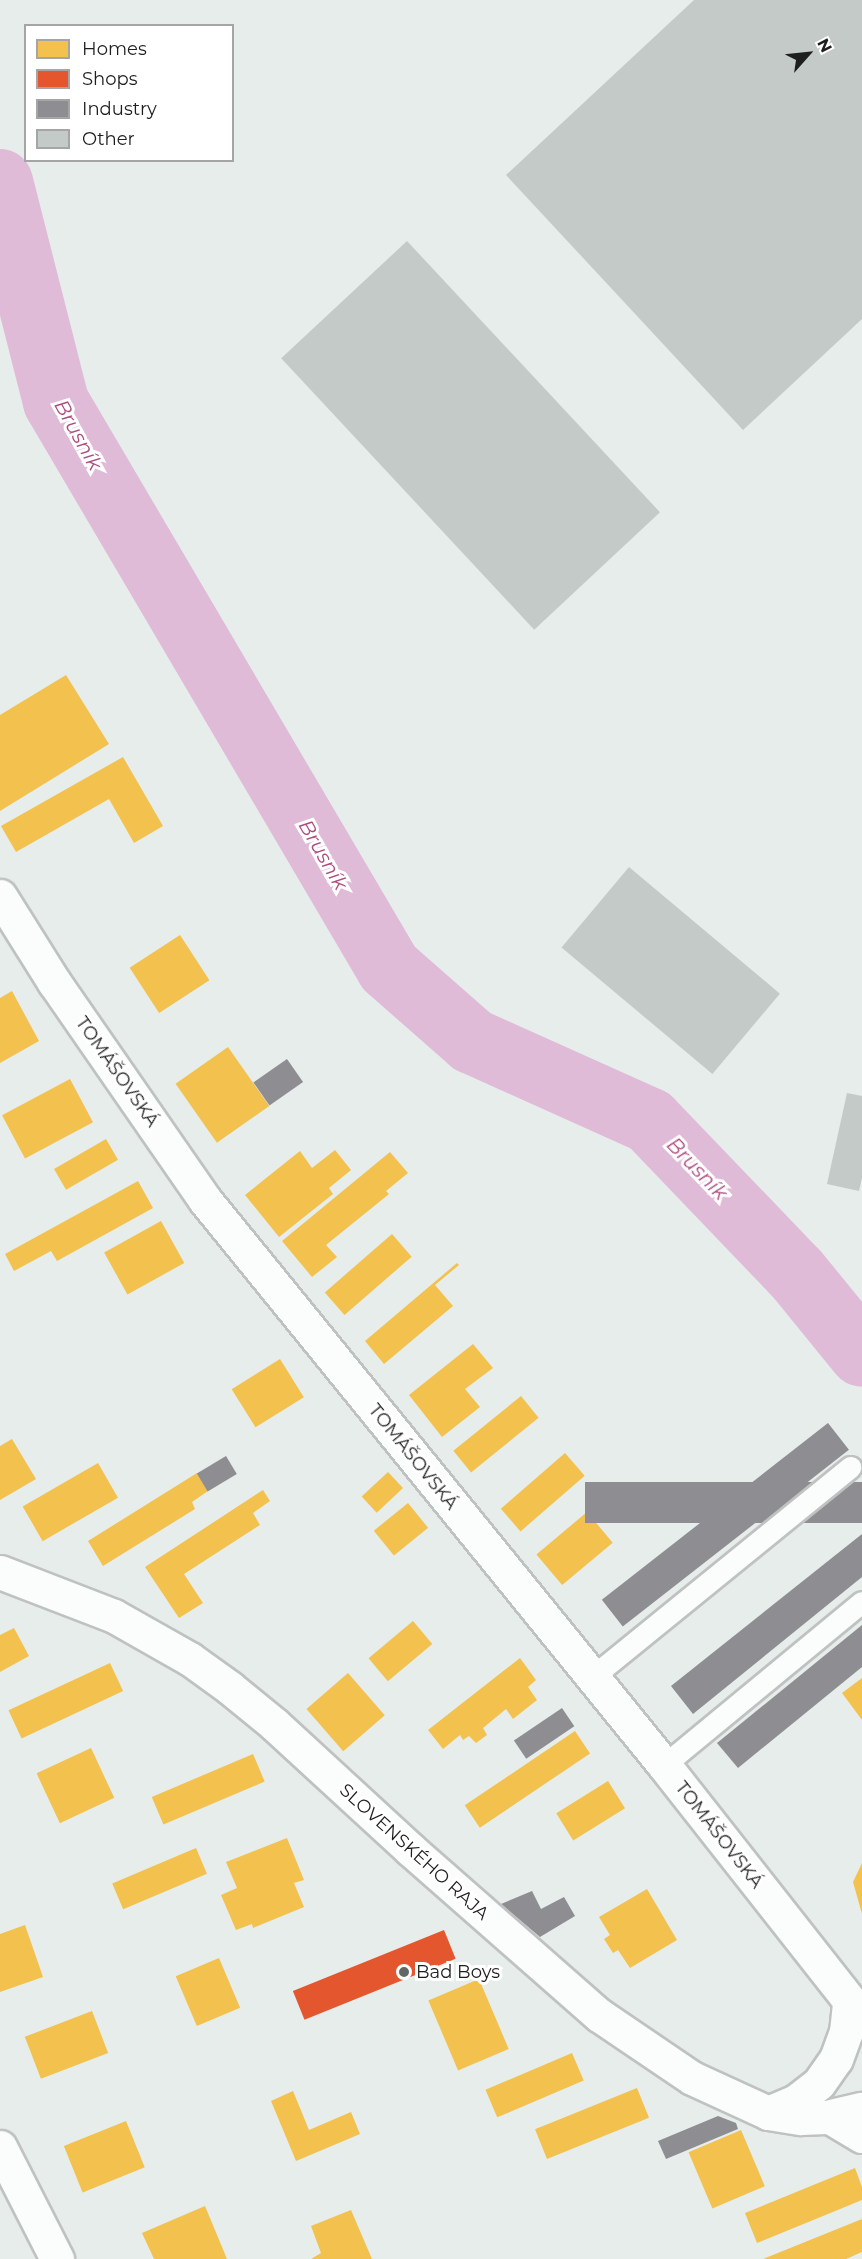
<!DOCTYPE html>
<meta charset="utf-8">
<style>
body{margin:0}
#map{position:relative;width:862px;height:2259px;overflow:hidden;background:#e7edea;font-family:Montserrat,sans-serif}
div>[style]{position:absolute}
.homes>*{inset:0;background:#f2c14e;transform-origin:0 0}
.shops>*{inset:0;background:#e4572e;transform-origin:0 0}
.industry>*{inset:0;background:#8d8d92;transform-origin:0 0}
.river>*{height:66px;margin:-33px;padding:0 33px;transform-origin:33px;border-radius:33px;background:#dfbbd8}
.building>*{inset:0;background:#c4cac7;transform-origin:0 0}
.roads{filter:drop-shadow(2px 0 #bfc2c1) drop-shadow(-2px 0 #bfc2c1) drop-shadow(0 2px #bfc2c1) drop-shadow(0 -2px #bfc2c1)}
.service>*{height:21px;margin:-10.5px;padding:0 10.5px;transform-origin:10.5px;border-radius:10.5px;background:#fbfcfc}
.minor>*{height:33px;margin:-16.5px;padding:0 16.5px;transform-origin:16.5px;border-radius:16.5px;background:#fbfcfc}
.tertiary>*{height:33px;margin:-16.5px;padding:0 16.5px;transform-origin:16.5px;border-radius:16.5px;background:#fbfcfc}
.dots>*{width:16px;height:16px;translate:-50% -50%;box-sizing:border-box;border:3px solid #fff;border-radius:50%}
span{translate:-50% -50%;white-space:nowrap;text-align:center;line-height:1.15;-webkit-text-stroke:6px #fff;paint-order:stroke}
.street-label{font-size:18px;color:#1e1e1e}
.poi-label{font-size:18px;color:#1e1e1e}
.left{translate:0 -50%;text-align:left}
.water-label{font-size:20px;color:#ad4c7f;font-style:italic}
.legend{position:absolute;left:24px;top:24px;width:210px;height:138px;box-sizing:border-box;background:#fff;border:2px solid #a5a5a5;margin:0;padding:8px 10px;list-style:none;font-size:18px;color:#1e1e1e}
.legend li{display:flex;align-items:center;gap:12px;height:30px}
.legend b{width:30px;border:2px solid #a5a5a5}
.north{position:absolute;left:778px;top:24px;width:60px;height:60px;-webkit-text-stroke:4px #fff;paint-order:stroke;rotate:63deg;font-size:16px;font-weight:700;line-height:24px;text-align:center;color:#1e1e1e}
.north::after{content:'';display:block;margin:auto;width:21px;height:27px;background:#1e1e1e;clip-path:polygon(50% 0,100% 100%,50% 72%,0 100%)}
</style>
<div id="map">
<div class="homes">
<i style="clip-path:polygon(66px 675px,109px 744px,0 811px,0 715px)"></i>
<i style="clip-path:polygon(123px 757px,163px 826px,134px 843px,109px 799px,16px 852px,1px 826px)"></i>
<i style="left:180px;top:935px;width:54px;height:60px;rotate:57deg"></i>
<i style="clip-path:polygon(12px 991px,39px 1041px,0 1063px,0 998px)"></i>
<i style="left:228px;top:1047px;width:72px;height:64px;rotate:55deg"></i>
<i style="left:70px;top:1079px;width:49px;height:77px;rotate:62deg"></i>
<i style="left:106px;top:1139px;width:24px;height:60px;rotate:60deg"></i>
<i style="clip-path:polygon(335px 1150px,351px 1170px,329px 1188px,333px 1194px,279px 1237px,245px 1195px,300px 1151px,312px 1168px)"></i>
<i style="clip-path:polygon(390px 1152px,408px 1173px,386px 1191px,389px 1194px,326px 1245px,337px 1257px,312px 1277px,282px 1241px)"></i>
<i style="clip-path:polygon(138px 1181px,153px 1208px,57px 1261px,51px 1251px,14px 1271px,5px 1254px)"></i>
<i style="left:161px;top:1221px;width:48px;height:65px;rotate:61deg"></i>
<i style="left:392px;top:1234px;width:30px;height:89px;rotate:49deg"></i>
<i style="clip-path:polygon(457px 1263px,459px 1265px,435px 1285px,453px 1306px,384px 1364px,365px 1341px)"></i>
<i style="clip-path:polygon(473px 1344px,493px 1368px,465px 1389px,480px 1407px,442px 1437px,409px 1395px)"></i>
<i style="left:280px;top:1359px;width:45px;height:57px;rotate:58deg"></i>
<i style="left:521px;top:1396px;width:28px;height:87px;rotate:51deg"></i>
<i style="clip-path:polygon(12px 1439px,36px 1479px,0 1500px,0 1446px)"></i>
<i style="left:565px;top:1453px;width:30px;height:85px;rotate:49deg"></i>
<i style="left:98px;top:1463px;width:40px;height:87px;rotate:60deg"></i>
<i style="left:388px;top:1472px;width:22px;height:36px;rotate:47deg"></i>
<i style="clip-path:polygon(197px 1473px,208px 1491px,192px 1502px,195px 1509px,103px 1566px,88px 1541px)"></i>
<i style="clip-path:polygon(263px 1490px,270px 1501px,253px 1513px,260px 1525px,184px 1574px,203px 1603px,179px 1618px,145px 1567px)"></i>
<i style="left:408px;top:1503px;width:32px;height:44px;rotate:51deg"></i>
<i style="left:587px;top:1512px;width:40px;height:66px;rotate:50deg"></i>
<i style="left:413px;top:1621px;width:30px;height:58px;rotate:50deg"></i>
<i style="clip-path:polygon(14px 1628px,29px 1656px,0 1672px,0 1635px)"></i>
<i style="clip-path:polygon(520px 1658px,536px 1680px,528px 1687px,537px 1700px,513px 1719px,506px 1709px,483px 1728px,487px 1735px,476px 1743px,469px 1736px,463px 1740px,460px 1735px,443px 1749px,428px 1730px)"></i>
<i style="left:110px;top:1663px;width:31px;height:112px;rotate:65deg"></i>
<i style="left:348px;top:1673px;width:56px;height:55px;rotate:49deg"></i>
<i style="clip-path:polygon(862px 1678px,862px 1720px,842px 1693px)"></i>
<i style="left:575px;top:1731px;width:27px;height:133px;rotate:56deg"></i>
<i style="left:91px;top:1748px;width:55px;height:60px;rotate:65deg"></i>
<i style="left:253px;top:1754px;width:30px;height:110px;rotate:67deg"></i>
<i style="left:608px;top:1781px;width:32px;height:61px;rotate:58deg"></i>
<i style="clip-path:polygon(287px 1838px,304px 1880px,294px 1883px,304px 1907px,253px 1928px,252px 1924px,236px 1930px,221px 1895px,237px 1888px,226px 1862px)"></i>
<i style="left:196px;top:1848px;width:28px;height:91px;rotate:67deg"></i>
<i style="clip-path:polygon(862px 1863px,862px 1914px,853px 1882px)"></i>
<i style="clip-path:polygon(647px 1889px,677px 1940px,630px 1968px,618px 1950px,613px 1953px,604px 1939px,610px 1935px,599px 1917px)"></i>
<i style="clip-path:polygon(25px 1925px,43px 1977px,0 1992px,0 1934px)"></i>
<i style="left:219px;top:1958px;width:54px;height:47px;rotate:67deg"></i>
<i style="left:479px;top:1979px;width:76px;height:55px;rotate:67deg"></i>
<i style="left:92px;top:2011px;width:45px;height:72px;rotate:69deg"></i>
<i style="left:572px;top:2053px;width:30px;height:94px;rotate:67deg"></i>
<i style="left:637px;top:2088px;width:32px;height:110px;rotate:68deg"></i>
<i style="clip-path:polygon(293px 2091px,309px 2130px,351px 2112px,360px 2134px,296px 2161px,271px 2101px)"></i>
<i style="left:126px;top:2121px;width:50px;height:67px;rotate:68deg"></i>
<i style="left:741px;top:2130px;width:61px;height:57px;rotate:67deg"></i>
<i style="clip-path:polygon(855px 2168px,862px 2187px,862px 2200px,757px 2243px,745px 2213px)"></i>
<i style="clip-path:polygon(205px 2206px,227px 2259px,154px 2259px,142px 2233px)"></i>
<i style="clip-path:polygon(351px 2210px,372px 2259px,311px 2259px,321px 2253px,311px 2226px)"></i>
<i style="clip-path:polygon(862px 2219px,862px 2252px,846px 2259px,763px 2259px)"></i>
</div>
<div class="shops">
<i style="left:444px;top:1930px;width:31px;height:163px;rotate:68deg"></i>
</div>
<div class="industry">
<i style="left:287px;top:1059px;width:28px;height:41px;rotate:55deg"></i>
<i style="left:828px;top:1423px;width:34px;height:287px;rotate:52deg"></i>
<i style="left:226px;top:1456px;width:21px;height:34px;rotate:59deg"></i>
<i style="left:862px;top:1482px;width:41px;height:277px;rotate:90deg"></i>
<i style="clip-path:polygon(862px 1534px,862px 1577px,693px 1714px,671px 1686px)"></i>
<i style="clip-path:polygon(862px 1625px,862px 1667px,738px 1768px,717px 1743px)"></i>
<i style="left:562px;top:1708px;width:22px;height:58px;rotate:56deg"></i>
<i style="clip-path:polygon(532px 1891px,541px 1909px,564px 1897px,575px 1916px,540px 1937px,501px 1904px)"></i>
<i style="clip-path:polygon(718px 2116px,736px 2123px,738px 2129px,666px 2159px,658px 2141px)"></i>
</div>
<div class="river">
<i style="left:0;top:182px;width:227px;rotate:75.7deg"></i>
<i style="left:56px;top:402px;width:657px;rotate:59.53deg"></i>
<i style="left:389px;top:968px;width:111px;rotate:41.3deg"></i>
<i style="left:472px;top:1041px;width:195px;rotate:24.2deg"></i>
<i style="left:650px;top:1121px;width:211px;rotate:46.2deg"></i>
<i style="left:796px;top:1273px;width:104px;rotate:50.8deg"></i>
</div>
<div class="building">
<i style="clip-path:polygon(694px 0,862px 0,862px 319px,743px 430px,506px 175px)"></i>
<i style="left:407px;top:241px;width:371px;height:172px;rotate:47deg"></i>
<i style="left:629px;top:867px;width:197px;height:105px;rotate:40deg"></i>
<i style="clip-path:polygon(847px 1093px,862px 1096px,862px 1178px,859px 1191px,827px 1184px)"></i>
</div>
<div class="roads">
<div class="service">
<i style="left:592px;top:1677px;width:333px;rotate:-39.1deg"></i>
<i style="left:664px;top:1765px;width:256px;rotate:-39.5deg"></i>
</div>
<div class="minor">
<i style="left:0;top:896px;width:102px;rotate:57.9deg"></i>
<i style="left:54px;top:982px;width:265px;rotate:55.3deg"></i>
<i style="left:205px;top:1200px;width:728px;rotate:50.91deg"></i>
<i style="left:664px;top:1765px;width:320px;rotate:51.8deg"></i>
<i style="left:768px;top:2113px;width:30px;rotate:-23deg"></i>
<i style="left:796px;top:2101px;width:29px;rotate:-38deg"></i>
<i style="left:819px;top:2083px;width:29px;rotate:-55deg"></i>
<i style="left:836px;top:2059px;width:29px;rotate:-70deg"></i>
<i style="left:846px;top:2032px;width:30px;rotate:-84deg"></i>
<i style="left:0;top:2147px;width:126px;rotate:63deg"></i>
</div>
<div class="tertiary">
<i style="left:0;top:1572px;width:122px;rotate:21.1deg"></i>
<i style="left:114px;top:1616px;width:87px;rotate:29.5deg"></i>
<i style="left:190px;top:1659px;width:49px;rotate:35.9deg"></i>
<i style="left:230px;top:1688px;width:57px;rotate:39.3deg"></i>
<i style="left:274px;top:1724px;width:186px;rotate:42.6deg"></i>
<i style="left:411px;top:1850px;width:250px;rotate:41.3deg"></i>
<i style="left:599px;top:2015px;width:112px;rotate:34.1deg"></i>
<i style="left:692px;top:2078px;width:84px;rotate:24.7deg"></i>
<i style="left:768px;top:2113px;width:33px;rotate:9deg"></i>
<i style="left:801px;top:2118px;width:25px;rotate:-2deg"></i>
<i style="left:826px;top:2117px;width:37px;rotate:-13deg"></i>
<i style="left:830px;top:2117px;width:37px;rotate:31deg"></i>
</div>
</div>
<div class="dots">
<i style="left:404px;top:1972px;background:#646665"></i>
</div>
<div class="street-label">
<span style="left:117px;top:1072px;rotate:55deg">TOMÁŠOVSKÁ</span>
<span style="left:413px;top:1457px;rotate:51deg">TOMÁŠOVSKÁ</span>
<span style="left:719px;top:1835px;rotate:52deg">TOMÁŠOVSKÁ</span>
<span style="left:414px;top:1852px;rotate:42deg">SLOVENSKÉHO RAJA</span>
</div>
<div class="poi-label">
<span class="left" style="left:416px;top:1972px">Bad Boys</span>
</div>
<div class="water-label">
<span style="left:78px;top:435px;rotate:61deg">Brusník</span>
<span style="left:323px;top:855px;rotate:60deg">Brusník</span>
<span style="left:697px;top:1169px;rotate:46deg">Brusník</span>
</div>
<ul class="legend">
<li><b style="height:16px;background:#f2c14e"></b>Homes</li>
<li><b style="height:16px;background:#e4572e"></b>Shops</li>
<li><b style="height:16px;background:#8d8d92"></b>Industry</li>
<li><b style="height:16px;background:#c4cac7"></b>Other</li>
</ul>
<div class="north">N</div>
</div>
